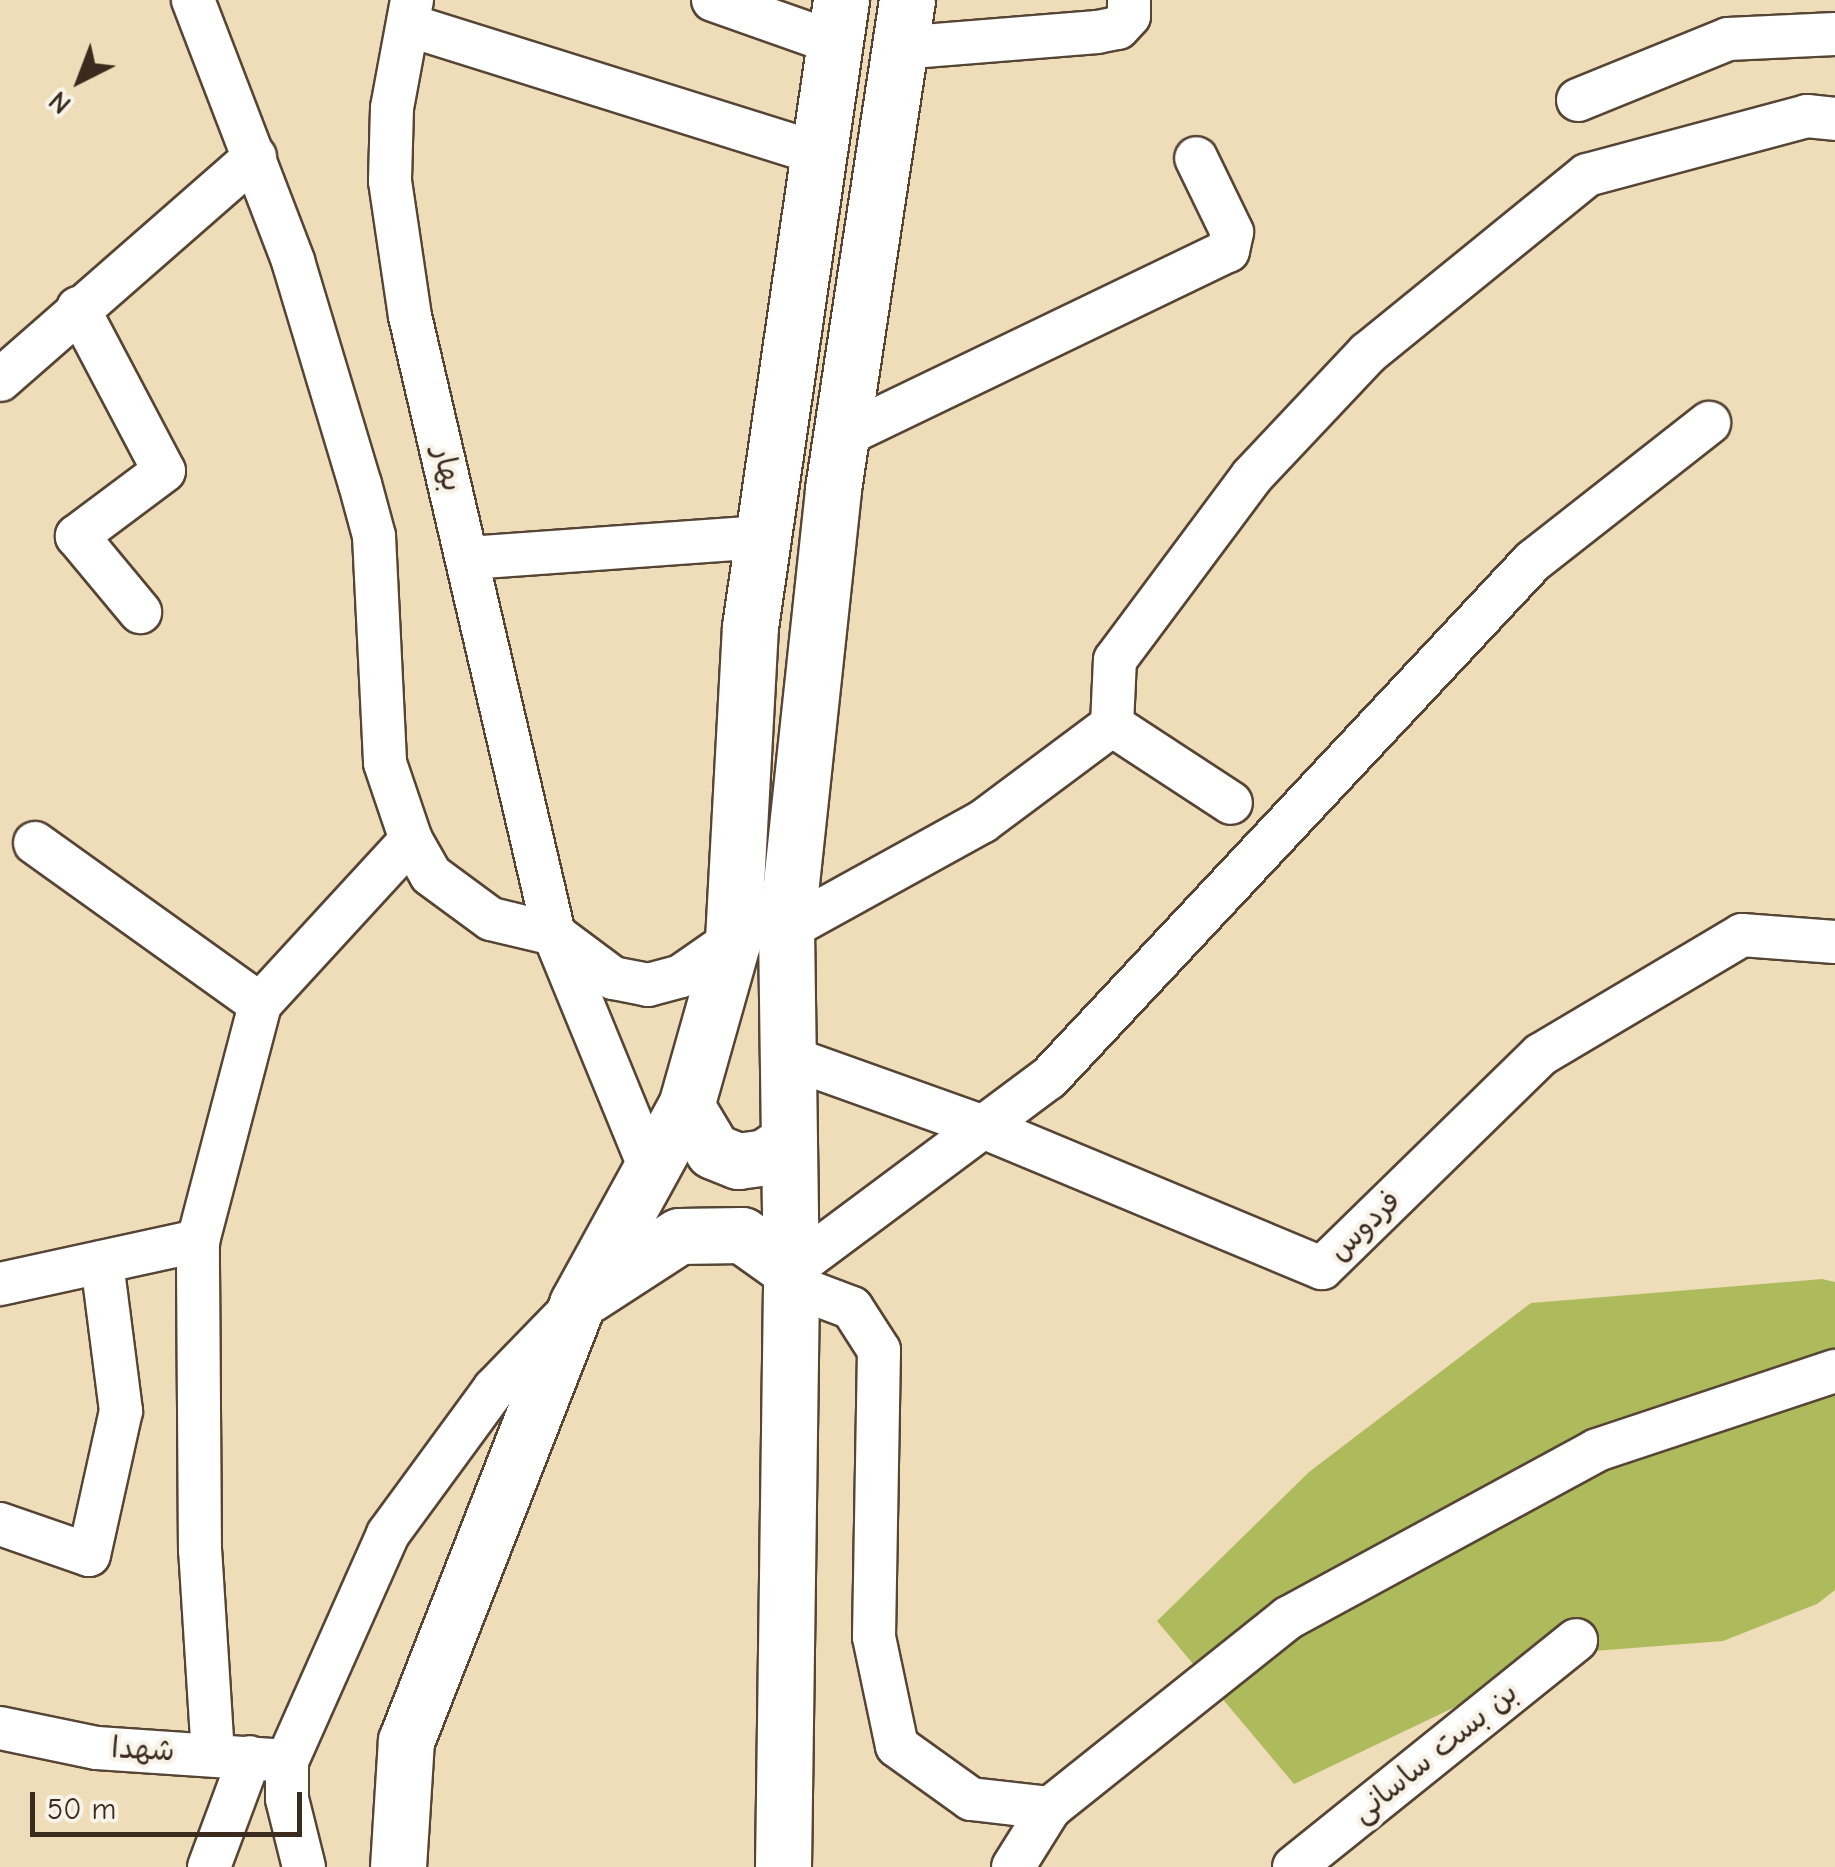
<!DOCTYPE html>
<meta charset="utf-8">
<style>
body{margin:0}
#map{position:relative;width:1835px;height:1867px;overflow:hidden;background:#efdcb9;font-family:"Comic Neue","Playpen Sans Arabic",sans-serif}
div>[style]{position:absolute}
.green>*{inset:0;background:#adbb5d}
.roads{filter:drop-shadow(2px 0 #564535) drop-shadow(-2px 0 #564535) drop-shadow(0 2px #564535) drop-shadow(0 -2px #564535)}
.minor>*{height:42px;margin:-21px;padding:0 21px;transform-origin:21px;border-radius:21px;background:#fff}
.major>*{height:55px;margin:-27.5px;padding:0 27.5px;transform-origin:27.5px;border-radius:27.5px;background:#fff}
span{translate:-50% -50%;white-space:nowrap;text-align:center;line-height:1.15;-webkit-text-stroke:9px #f7f3e8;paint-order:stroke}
.street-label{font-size:30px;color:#3b2a1e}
.north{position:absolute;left:30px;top:30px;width:100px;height:100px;-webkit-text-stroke:8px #f7f3e8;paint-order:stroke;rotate:222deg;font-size:28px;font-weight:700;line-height:40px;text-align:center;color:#3b2a1e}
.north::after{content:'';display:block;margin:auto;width:35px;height:45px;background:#3b2a1e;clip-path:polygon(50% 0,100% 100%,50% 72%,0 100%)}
.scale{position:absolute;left:30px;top:1792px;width:272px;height:45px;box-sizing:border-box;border:5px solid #3b2a1e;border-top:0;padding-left:12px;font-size:30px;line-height:35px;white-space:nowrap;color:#3b2a1e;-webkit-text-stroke:8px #f7f3e8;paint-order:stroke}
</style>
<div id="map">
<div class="green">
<i style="clip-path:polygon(1822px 1279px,1835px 1282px,1835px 1590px,1817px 1604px,1723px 1641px,1568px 1653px,1294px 1784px,1157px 1621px,1309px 1472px,1531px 1303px)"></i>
</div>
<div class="roads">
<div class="minor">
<i style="left:193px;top:0;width:280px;rotate:69deg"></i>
<i style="left:293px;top:261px;width:233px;rotate:73.3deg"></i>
<i style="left:360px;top:484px;width:54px;rotate:74.9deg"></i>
<i style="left:374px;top:536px;width:227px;rotate:87.2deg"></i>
<i style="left:385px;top:763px;width:81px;rotate:71.3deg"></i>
<i style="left:411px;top:840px;width:40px;rotate:60.3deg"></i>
<i style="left:431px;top:875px;width:74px;rotate:36.3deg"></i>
<i style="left:491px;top:919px;width:65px;rotate:13.4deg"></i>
<i style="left:554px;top:934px;width:74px;rotate:36.7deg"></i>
<i style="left:613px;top:978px;width:36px;rotate:11deg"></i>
<i style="left:648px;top:985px;width:34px;rotate:-15deg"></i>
<i style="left:681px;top:976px;width:63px;rotate:-34.7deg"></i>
<i style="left:412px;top:0;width:110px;rotate:100.5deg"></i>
<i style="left:392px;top:108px;width:73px;rotate:91.6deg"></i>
<i style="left:390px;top:181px;width:136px;rotate:81.6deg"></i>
<i style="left:410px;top:316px;width:635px;rotate:76.88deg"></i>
<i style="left:554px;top:934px;width:258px;rotate:67.7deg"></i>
<i style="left:713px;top:0;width:129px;rotate:19.4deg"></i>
<i style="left:408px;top:25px;width:431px;rotate:17.4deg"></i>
<i style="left:899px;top:48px;width:199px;rotate:-4.6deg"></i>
<i style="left:1097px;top:32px;width:21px;rotate:-11deg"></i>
<i style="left:1118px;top:28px;width:16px;rotate:-47deg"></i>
<i style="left:1129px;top:16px;width:16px;rotate:-90deg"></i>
<i style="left:1578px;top:100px;width:162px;rotate:-22.1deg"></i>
<i style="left:1728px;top:39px;width:107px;rotate:-2.7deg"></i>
<i style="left:78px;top:308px;width:184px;rotate:62.2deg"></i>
<i style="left:164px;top:471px;width:109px;rotate:143.2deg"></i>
<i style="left:77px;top:536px;width:99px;rotate:50.3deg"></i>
<i style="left:0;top:380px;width:339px;rotate:-41.2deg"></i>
<i style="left:845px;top:435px;width:425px;rotate:-25.7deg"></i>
<i style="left:1228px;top:251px;width:19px;rotate:-78deg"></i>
<i style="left:1232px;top:232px;width:82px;rotate:-115.9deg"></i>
<i style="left:469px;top:558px;width:297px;rotate:-4.1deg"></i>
<i style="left:1112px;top:725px;width:65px;rotate:-87.4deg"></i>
<i style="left:1115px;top:660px;width:229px;rotate:-53.3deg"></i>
<i style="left:1252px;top:476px;width:169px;rotate:-46.7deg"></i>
<i style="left:1368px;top:353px;width:282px;rotate:-39.1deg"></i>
<i style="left:1587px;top:175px;width:228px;rotate:-15deg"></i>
<i style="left:1807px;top:116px;width:28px;rotate:6deg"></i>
<i style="left:35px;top:843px;width:277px;rotate:35.6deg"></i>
<i style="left:786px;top:930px;width:224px;rotate:-28.9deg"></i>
<i style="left:982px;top:822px;width:162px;rotate:-36.7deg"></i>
<i style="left:1112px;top:725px;width:142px;rotate:33.2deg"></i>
<i style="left:788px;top:1057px;width:207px;rotate:19.7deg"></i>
<i style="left:983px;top:1127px;width:367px;rotate:22.6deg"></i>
<i style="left:1322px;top:1268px;width:305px;rotate:-44.3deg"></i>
<i style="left:1540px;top:1055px;width:235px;rotate:-30.7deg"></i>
<i style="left:1742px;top:935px;width:93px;rotate:4.3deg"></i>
<i style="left:791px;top:1270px;width:322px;rotate:-36.7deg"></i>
<i style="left:1049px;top:1078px;width:708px;rotate:-46.89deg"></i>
<i style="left:1533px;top:561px;width:224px;rotate:-38.1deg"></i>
<i style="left:0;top:1284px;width:203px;rotate:-12.3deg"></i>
<i style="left:791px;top:1285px;width:65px;rotate:20.7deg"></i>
<i style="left:852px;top:1308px;width:50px;rotate:57.3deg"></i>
<i style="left:879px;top:1350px;width:287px;rotate:91deg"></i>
<i style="left:874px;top:1637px;width:111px;rotate:78.1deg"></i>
<i style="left:897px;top:1746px;width:91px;rotate:35.6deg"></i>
<i style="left:971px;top:1799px;width:80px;rotate:6.5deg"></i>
<i style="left:0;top:1524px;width:94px;rotate:19.2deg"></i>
<i style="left:89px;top:1555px;width:148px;rotate:-77.5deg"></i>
<i style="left:121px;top:1411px;width:150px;rotate:-97.3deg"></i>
<i style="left:0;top:1728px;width:99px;rotate:11.7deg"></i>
<i style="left:97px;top:1748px;width:190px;rotate:3.9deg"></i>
<i style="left:213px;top:1755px;width:204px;rotate:-93.6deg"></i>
<i style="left:200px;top:1551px;width:310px;rotate:-90.4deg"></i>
<i style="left:198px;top:1241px;width:245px;rotate:-75.3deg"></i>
<i style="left:260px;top:1004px;width:223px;rotate:-47.4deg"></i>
<i style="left:209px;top:1867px;width:117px;rotate:-69.6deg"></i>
<i style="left:304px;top:1867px;width:70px;rotate:-104deg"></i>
<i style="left:287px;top:1799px;width:38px;rotate:-90deg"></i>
<i style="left:287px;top:1761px;width:248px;rotate:-66deg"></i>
<i style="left:388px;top:1534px;width:180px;rotate:-53.8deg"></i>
<i style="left:494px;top:1389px;width:107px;rotate:-45.8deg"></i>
<i style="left:1013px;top:1867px;width:70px;rotate:-57.9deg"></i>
<i style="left:1050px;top:1808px;width:305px;rotate:-38.6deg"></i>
<i style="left:1288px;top:1618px;width:352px;rotate:-28.5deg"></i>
<i style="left:1597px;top:1450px;width:251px;rotate:-18.4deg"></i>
<i style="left:1294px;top:1867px;width:362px;rotate:-38.8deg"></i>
</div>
<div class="major">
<i style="left:686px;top:1106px;width:52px;rotate:59deg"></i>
<i style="left:713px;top:1151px;width:27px;rotate:22deg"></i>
<i style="left:738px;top:1161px;width:27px;rotate:-8deg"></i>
<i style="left:765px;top:1157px;width:29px;rotate:-34deg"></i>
<i style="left:588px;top:1295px;width:108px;rotate:-33deg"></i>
<i style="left:679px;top:1236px;width:63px;rotate:-0.9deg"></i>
<i style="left:742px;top:1235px;width:60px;rotate:35.5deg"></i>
<i style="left:398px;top:1867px;width:126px;rotate:-86.4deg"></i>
<i style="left:406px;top:1741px;width:469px;rotate:-68.6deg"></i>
<i style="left:577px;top:1304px;width:226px;rotate:-61.2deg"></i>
<i style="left:686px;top:1106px;width:173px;rotate:-74.2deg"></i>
<i style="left:733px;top:940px;width:313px;rotate:-86.9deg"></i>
<i style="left:750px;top:627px;width:634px;rotate:-81.74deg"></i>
<i style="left:783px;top:1867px;width:582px;rotate:-89.21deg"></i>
<i style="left:791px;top:1285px;width:355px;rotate:-90.8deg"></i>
<i style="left:786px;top:930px;width:443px;rotate:-83.9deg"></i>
<i style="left:833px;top:489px;width:495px;rotate:-81.4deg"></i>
</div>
</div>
<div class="street-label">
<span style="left:447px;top:469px;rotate:76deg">بهار</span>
<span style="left:1365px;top:1226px;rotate:-44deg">فردوس</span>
<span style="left:143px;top:1750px;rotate:3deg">شهدا</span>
<span style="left:1435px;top:1753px;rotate:-39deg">بن بست ساسانی</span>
</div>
<div class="north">N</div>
<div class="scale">50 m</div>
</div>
